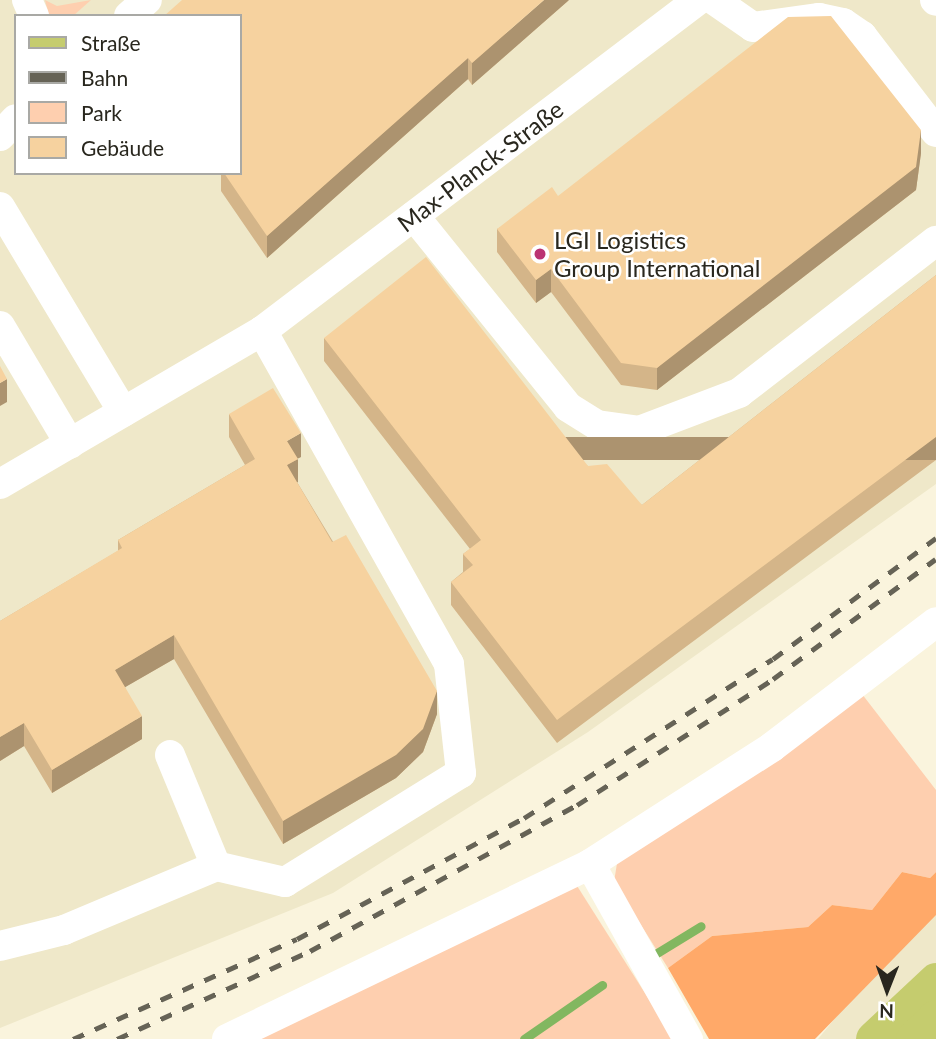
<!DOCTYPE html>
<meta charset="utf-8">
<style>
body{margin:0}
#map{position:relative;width:936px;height:1039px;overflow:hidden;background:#faf4dd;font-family:Lato,sans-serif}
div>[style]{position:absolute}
.built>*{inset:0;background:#efe8c9}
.green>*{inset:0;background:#fecfaf}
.forest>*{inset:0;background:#ffa969}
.stream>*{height:9px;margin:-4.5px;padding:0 4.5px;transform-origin:4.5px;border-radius:4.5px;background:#82b760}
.minor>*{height:30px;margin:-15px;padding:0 15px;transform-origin:15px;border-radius:15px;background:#fff}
.major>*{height:37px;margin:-18.5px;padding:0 18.5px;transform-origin:18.5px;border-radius:18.5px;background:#c5cc6e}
.rail>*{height:5px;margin-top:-2.5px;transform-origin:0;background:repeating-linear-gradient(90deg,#666356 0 12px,transparent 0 24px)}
.wall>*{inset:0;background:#d4b589}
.shaded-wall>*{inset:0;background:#ac936f;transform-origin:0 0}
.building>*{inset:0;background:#f6d29f}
.dots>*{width:19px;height:19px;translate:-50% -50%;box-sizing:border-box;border:4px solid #fff;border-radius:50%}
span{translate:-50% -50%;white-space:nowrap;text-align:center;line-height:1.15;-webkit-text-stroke:5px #fff;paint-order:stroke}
.street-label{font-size:24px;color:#29271e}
.poi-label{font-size:24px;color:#29271e}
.left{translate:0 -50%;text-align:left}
.legend{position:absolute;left:14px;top:14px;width:228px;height:161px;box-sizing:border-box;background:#fff;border:2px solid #a9a9a5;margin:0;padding:9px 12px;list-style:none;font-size:21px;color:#29271e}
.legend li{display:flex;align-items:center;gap:14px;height:35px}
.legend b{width:35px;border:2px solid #a9a9a5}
.north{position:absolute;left:852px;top:955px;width:70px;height:70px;-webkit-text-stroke:5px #fff;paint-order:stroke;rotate:181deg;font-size:19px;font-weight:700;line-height:28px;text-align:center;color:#29271e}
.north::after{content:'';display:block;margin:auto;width:24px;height:32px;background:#29271e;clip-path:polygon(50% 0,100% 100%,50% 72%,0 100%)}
</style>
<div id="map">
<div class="built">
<i style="clip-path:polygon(evenodd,0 0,936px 0,936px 484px,588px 732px,333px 893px,0 1028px,0 0,16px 16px,240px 16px,240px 173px,16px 173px,16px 16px)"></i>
<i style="clip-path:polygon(936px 896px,936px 1039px,818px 1039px)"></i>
</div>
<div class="green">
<i style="clip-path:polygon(45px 0,57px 6px,91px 0,73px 16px,49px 16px)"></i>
<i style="clip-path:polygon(862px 694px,936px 790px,936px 872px,930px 878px,902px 872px,872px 910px,832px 905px,808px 927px,712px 936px,668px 968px,614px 882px,618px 857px)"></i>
<i style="clip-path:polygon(567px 870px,674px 1039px,231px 1039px)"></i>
</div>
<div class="forest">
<i style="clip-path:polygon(902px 872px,930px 878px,936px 872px,936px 915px,815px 1039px,709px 1039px,668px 968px,712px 936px,808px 927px,832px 905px,872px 910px)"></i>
</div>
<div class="stream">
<i style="left:652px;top:956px;width:57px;rotate:-31.5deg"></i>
<i style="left:524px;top:1039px;width:95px;rotate:-34.7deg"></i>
</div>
<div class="minor">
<i style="left:27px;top:0;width:17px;rotate:66deg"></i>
<i style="left:714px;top:0;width:47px;rotate:34.7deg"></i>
<i style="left:753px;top:27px;width:67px;rotate:-7.8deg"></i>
<i style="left:819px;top:18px;width:25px;rotate:12deg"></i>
<i style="left:843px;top:23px;width:23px;rotate:34deg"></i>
<i style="left:862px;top:36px;width:121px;rotate:52.4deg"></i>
<i style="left:935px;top:0;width:1px;rotate:45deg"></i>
<i style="left:129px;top:16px;width:24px;rotate:-42deg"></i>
<i style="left:0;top:136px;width:23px;rotate:-47deg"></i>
<i style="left:0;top:207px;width:239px;rotate:59deg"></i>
<i style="left:414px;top:216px;width:245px;rotate:51.1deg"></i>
<i style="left:568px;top:407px;width:34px;rotate:32deg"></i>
<i style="left:597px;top:425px;width:42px;rotate:8.1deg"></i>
<i style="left:639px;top:431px;width:107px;rotate:-20.8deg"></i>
<i style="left:739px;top:393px;width:249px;rotate:-37.7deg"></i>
<i style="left:0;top:326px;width:137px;rotate:59.3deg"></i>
<i style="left:0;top:484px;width:303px;rotate:-30.3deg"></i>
<i style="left:262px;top:331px;width:547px;rotate:-37.2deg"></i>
<i style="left:170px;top:755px;width:120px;rotate:67.5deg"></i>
<i style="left:590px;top:864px;width:216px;rotate:-32.7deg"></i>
<i style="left:772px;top:747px;width:206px;rotate:-37.3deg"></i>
<i style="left:0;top:946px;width:66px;rotate:-14deg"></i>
<i style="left:64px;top:930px;width:165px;rotate:-22.8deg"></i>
<i style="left:216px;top:866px;width:71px;rotate:13.1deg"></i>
<i style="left:285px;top:882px;width:207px;rotate:-31.8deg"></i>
<i style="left:461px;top:773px;width:110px;rotate:-96.3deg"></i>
<i style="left:449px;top:664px;width:382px;rotate:-119.3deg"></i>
<i style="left:227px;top:1039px;width:403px;rotate:-25.7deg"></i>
<i style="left:590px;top:864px;width:201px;rotate:60.8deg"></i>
</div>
<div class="major">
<i style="left:874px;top:1039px;width:85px;rotate:-43.1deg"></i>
<i style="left:914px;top:1039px;width:30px;rotate:-44deg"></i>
</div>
<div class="rail">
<i style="left:73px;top:1039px;width:245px;rotate:-24.1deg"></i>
<i style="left:297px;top:939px;width:257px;rotate:-28.1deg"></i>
<i style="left:524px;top:818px;width:295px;rotate:-32.6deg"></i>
<i style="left:773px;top:659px;width:203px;rotate:-36.6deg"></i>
<i style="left:117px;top:1039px;width:212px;rotate:-24.5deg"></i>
<i style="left:310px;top:951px;width:304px;rotate:-28.7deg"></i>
<i style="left:577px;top:805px;width:233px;rotate:-32.7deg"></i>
<i style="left:773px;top:679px;width:202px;rotate:-36.4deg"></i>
</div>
<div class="wall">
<i style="clip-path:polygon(569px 0,472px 85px,468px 79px,267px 258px,221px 191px,221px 173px,240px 173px)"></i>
<i style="clip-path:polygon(921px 153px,916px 190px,657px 390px,621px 385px,551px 292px,536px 303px,497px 252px,497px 229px,558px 196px)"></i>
<i style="clip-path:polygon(936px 275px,936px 460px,557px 743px,451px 605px,451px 582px,463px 572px,463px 554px,470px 549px,324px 361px,324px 338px,588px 466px,642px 505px)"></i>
<i style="clip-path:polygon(229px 414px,301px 457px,297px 458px,297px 482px,437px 714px,423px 752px,396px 778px,283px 844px,174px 659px,125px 687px,142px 739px,52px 793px,24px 746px,0 761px,0 621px,118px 551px,118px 540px,245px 465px,229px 437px)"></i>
</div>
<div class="shaded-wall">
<i style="clip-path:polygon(544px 0,569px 0,472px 85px,472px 63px)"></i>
<i style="clip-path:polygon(468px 58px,468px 79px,267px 258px,267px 236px)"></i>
<i style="clip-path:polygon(921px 130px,921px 153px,916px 190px,657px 390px,657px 368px)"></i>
<i style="clip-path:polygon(551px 269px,551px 292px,536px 303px,536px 280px)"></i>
<i style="clip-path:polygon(7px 379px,7px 402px,0 406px,0 383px)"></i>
<i style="clip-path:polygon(301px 433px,301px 457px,287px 464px,287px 441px)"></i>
<i style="left:936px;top:437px;width:23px;height:473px;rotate:90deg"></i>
<i style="clip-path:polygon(298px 459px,298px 482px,287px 488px,287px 465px)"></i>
<i style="clip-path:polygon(174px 635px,174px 659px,115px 693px,115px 670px)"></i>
<i style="clip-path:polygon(437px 691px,437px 714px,423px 752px,396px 778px,283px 844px,283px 821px)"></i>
<i style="clip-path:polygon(142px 716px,142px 739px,52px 793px,52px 770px)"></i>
<i style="clip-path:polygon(24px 723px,24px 746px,0 761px,0 737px)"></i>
</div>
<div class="building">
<i style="clip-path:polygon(182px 0,544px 0,472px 63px,468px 58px,267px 236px,224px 173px,240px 173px,240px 16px,164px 16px)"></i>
<i style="clip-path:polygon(831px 16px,921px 130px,916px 167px,657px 368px,621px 363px,551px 269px,536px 280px,497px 229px,552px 187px,558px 196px,788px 17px)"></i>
<i style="clip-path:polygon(426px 257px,588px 466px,607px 464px,642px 505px,936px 275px,936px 437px,557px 720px,451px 582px,473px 565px,463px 554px,481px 540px,324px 338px)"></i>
<i style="clip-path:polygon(0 366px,7px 379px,0 383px)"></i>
<i style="clip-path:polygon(273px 388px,301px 433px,287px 441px,298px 459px,287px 465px,332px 542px,346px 535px,437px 691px,423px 729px,396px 755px,283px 821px,174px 635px,115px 670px,142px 716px,52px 770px,24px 723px,0 737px,0 621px,122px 548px,118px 540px,255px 459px,229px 414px)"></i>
</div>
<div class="dots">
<i style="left:540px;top:254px;background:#bb3371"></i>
</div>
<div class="street-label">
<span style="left:480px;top:166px;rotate:-37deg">Max-Planck-Straße</span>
</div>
<div class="poi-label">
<span class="left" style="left:554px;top:254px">LGI Logistics<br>Group International</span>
</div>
<ul class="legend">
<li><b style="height:9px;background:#c5cc6e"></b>Straße</li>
<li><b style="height:9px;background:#666356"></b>Bahn</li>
<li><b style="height:19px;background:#fecfaf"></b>Park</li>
<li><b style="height:19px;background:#f6d29f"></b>Gebäude</li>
</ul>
<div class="north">N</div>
</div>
